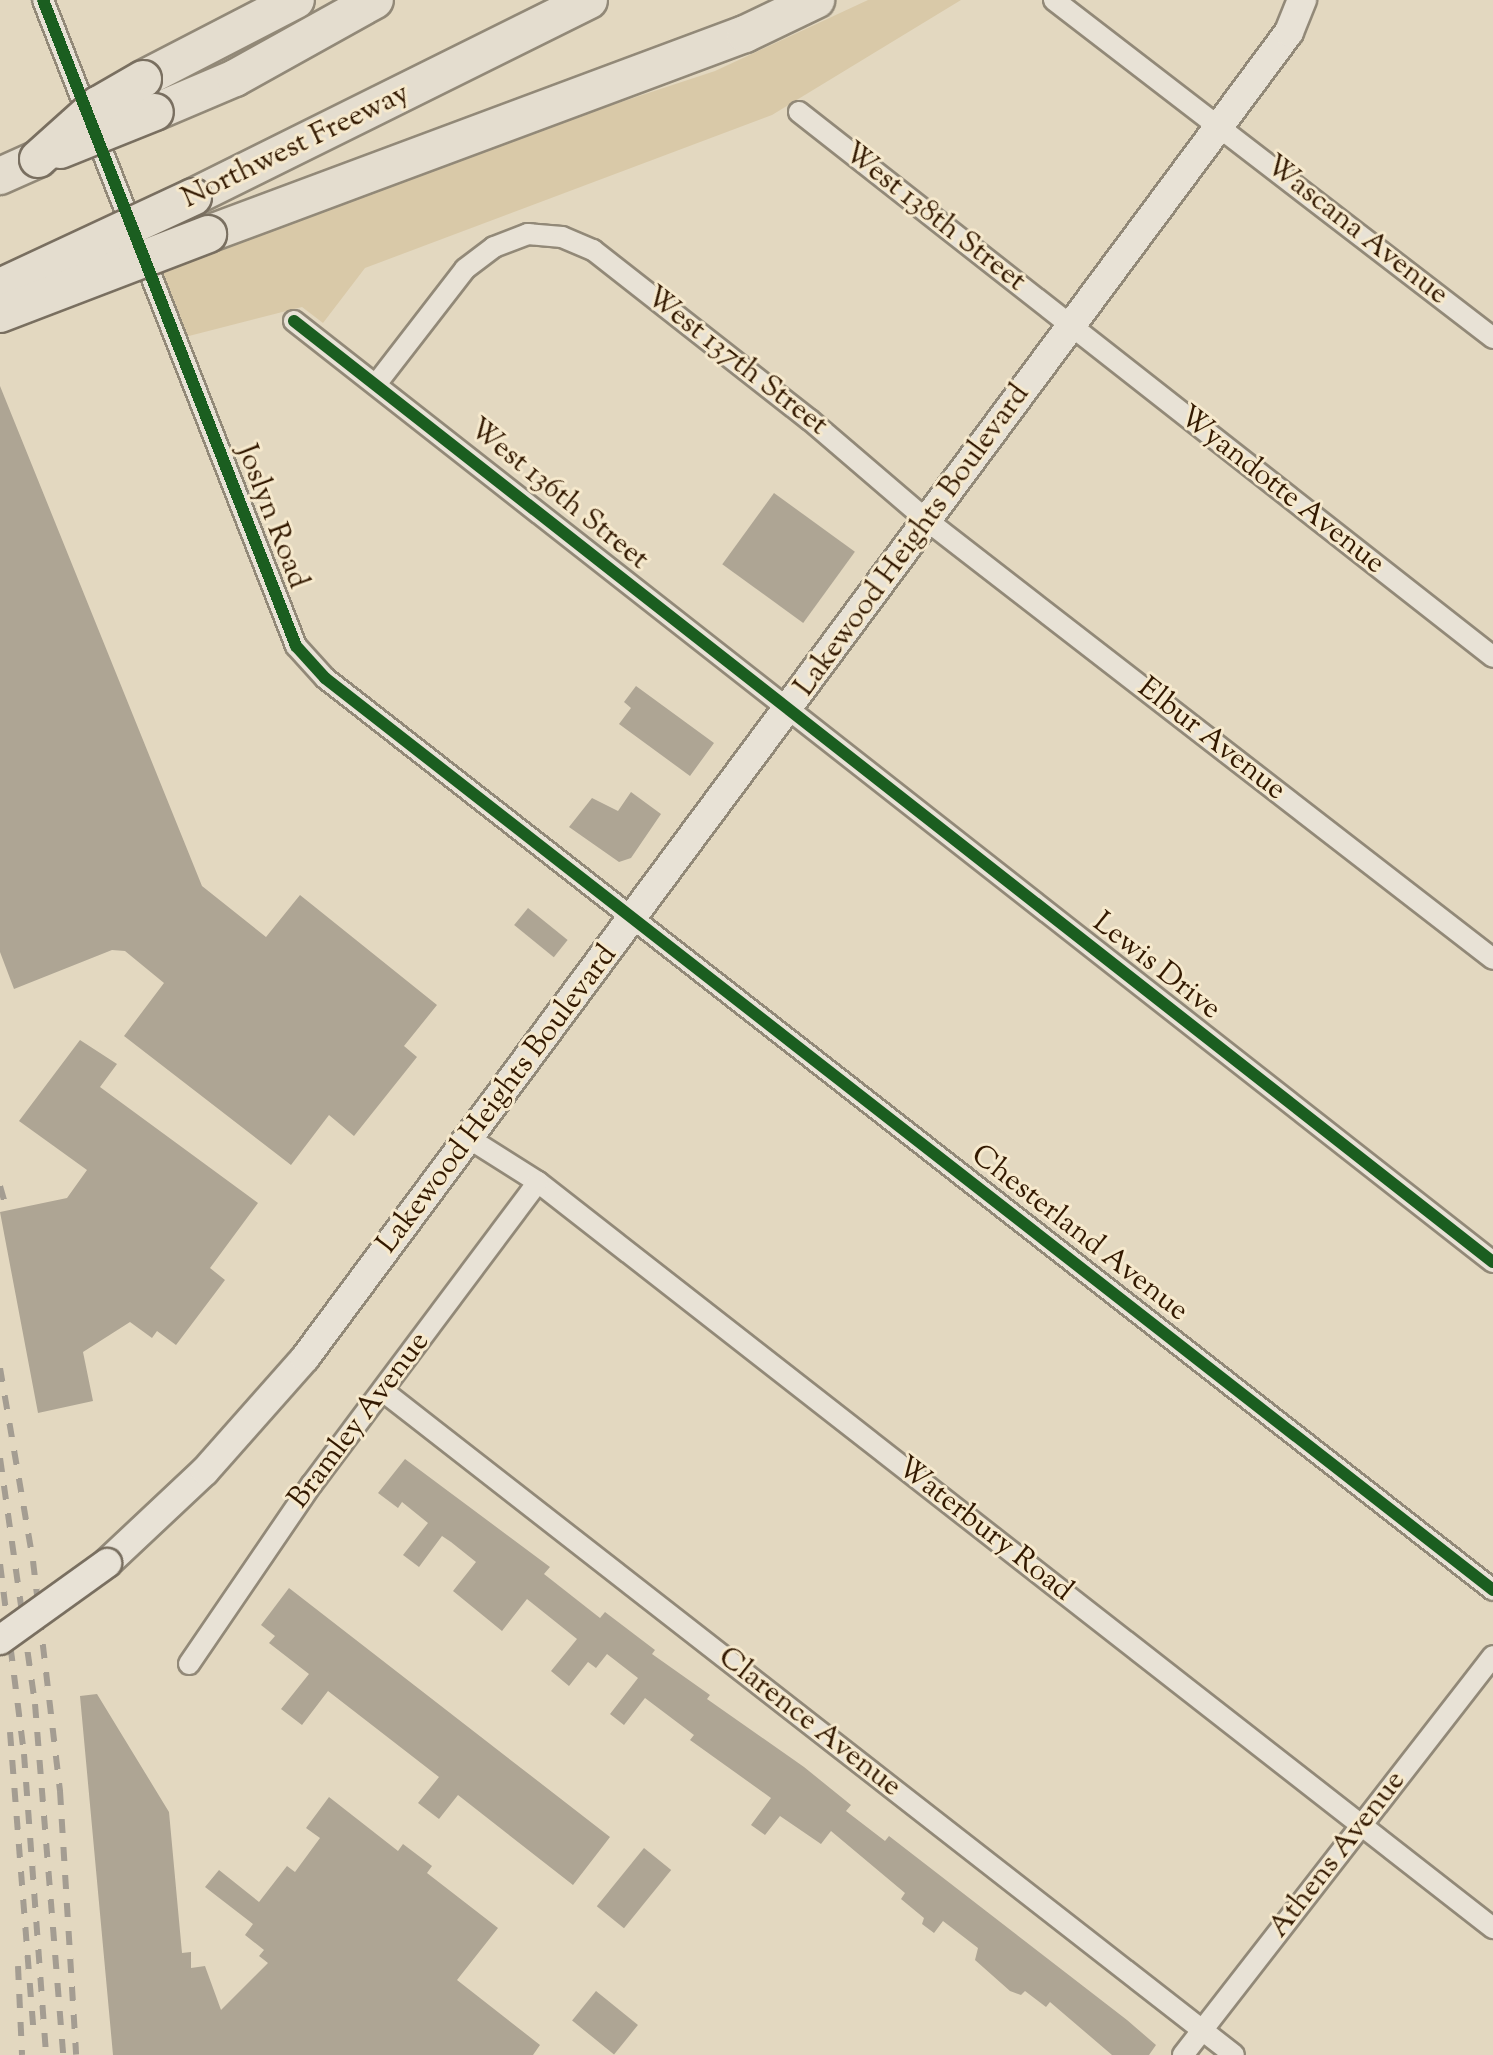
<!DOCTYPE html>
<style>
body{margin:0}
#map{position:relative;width:1493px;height:2055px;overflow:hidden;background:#e3d8c0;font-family:"Sorts Mill Goudy",serif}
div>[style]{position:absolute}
.green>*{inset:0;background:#d9c9a8}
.building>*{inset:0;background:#aea594;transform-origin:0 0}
.roads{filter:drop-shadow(2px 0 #928978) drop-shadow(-2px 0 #928978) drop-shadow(0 2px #928978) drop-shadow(0 -2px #928978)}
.street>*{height:20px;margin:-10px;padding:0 10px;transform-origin:10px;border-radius:10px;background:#e8e2d6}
.secondary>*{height:28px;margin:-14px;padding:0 14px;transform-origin:14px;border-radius:14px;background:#e8e2d6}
.highway>*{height:36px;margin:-18px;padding:0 18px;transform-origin:18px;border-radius:18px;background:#e4ddcf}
.rail>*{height:6px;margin-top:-3px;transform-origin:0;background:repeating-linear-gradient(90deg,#a49d92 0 14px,transparent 0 28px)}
.bridges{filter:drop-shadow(2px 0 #796f60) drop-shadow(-2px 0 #796f60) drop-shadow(0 2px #796f60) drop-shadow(0 -2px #796f60)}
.secondary-bridge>*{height:28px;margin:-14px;padding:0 14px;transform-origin:14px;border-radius:14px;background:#e8e2d6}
.highway-bridge>*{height:36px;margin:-18px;padding:0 18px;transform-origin:18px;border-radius:18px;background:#e4ddcf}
.cycleway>*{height:12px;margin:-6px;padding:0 6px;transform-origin:6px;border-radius:6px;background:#1b5e20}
span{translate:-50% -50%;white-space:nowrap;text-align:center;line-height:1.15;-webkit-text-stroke:6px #f6e9cd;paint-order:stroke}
.street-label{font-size:30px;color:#331900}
</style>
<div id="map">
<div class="green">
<i style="clip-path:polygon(868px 0,961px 0,772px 115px,365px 268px,323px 323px,302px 307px,185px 337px,159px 270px,542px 128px,715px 71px)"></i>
</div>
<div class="building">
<i style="clip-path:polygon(0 386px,202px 886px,266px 937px,300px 895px,437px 1005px,404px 1046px,417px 1057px,354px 1136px,329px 1115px,291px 1165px,124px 1036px,164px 983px,125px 951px,112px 950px,14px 989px,0 952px)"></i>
<i style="left:774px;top:493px;width:100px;height:88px;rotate:36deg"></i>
<i style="clip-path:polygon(636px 686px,714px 743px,690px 776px,619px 724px,631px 708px,624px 702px)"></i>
<i style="clip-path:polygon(631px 792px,661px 814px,631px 858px,619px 862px,569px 827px,592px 798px,618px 811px)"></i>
<i style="left:528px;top:908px;width:51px;height:22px;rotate:39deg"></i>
<i style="clip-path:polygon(80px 1040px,117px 1064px,100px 1087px,258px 1203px,210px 1268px,225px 1280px,176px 1345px,157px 1331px,152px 1338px,130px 1322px,83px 1352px,93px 1401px,38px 1413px,0 1212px,67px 1198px,87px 1170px,19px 1121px)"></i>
<i style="clip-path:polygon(405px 1459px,550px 1567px,544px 1574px,600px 1618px,605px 1612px,655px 1650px,652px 1654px,710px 1695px,707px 1699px,804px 1767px,851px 1805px,846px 1811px,885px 1841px,889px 1836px,1127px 2020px,1156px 2045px,1149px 2055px,1112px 2055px,1050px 2002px,1046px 2007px,1025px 1991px,1021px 1995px,1010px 1991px,975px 1960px,978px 1948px,943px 1921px,934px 1933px,922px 1924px,924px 1918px,901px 1899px,905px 1893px,831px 1831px,821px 1844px,780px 1816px,765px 1835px,751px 1825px,771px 1798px,690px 1740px,694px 1735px,645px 1698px,624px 1725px,610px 1714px,638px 1678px,607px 1654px,596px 1668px,588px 1662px,569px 1686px,551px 1671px,577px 1639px,527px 1599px,502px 1631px,453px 1591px,476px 1562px,451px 1542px,442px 1536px,419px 1567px,403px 1555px,428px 1523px,402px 1502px,398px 1508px,378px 1493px)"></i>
<i style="clip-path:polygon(289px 1588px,610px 1837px,573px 1885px,458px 1795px,439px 1819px,418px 1803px,439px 1777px,328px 1691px,302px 1725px,281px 1709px,309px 1674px,269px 1643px,275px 1636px,261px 1625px)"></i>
<i style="clip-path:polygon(97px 1694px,169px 1812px,182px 1953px,191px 1952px,191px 1968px,205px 1966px,221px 2010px,268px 1963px,259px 1956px,264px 1950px,245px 1935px,253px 1924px,205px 1887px,219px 1870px,259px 1902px,287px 1866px,295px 1872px,320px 1838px,306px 1828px,329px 1797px,398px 1851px,403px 1844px,432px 1866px,427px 1873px,498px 1928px,457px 1980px,540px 2045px,533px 2055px,113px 2055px,80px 1696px)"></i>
<i style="left:644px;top:1848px;width:35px;height:75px;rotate:39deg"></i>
<i style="left:596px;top:1991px;width:54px;height:38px;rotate:39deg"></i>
</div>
<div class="roads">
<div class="street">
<i style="left:43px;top:0;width:694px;rotate:68.61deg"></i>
<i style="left:296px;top:646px;width:43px;rotate:47.8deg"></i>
<i style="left:325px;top:678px;width:1482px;rotate:37.98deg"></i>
<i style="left:1054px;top:0;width:554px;rotate:37.59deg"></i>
<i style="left:799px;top:112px;width:882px;rotate:38.14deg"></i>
<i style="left:294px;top:321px;width:1524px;rotate:38.13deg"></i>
<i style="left:377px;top:383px;width:144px;rotate:-52.3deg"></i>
<i style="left:465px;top:269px;width:36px;rotate:-37deg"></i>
<i style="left:494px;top:247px;width:36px;rotate:-21deg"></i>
<i style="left:528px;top:234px;width:34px;rotate:5deg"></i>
<i style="left:562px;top:237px;width:34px;rotate:23deg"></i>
<i style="left:593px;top:250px;width:276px;rotate:38.1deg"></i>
<i style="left:810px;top:420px;width:157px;rotate:40.6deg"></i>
<i style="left:929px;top:522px;width:713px;rotate:37.77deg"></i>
<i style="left:470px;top:1139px;width:80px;rotate:32.3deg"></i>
<i style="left:538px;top:1182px;width:1212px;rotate:38deg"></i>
<i style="left:383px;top:1391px;width:1079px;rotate:37.96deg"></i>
<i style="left:189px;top:1664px;width:218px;rotate:-55.7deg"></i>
<i style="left:312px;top:1484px;width:377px;rotate:-53.2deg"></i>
<i style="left:1183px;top:2055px;width:505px;rotate:-52.15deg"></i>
</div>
<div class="secondary">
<i style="left:107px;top:1563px;width:134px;rotate:-43.2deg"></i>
<i style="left:205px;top:1471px;width:151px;rotate:-48.5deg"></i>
<i style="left:305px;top:1358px;width:1651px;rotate:-53.42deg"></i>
<i style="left:1289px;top:32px;width:35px;rotate:-68deg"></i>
</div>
<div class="highway">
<i style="left:143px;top:79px;width:172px;rotate:-27.3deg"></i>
<i style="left:155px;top:112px;width:87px;rotate:-23deg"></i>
<i style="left:235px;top:78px;width:160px;rotate:-29.1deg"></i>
<i style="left:0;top:176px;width:42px;rotate:-24.1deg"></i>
<i style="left:193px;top:197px;width:442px;rotate:-26.4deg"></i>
<i style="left:208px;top:234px;width:573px;rotate:-20.43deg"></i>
<i style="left:745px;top:34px;width:79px;rotate:-25.6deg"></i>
</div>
</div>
<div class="rail">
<i style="left:0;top:1186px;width:22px;rotate:74deg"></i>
<i style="left:0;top:1368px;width:196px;rotate:80.3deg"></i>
<i style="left:33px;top:1561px;width:232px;rotate:83.3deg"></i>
<i style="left:60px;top:1791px;width:264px;rotate:86.5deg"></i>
<i style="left:0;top:1458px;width:248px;rotate:81.9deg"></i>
<i style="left:35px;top:1704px;width:352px;rotate:85.4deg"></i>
<i style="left:0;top:1564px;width:192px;rotate:82.8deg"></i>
<i style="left:24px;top:1754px;width:302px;rotate:85.8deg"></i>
<i style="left:10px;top:1732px;width:304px;rotate:85.5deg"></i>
<i style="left:18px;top:1966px;width:89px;rotate:87.4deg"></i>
</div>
<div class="bridges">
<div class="secondary-bridge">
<i style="left:0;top:1640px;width:132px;rotate:-35.7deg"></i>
</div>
<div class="highway-bridge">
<i style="left:60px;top:150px;width:102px;rotate:-21.8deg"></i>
<i style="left:38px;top:159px;width:81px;rotate:-42deg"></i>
<i style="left:98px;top:105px;width:52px;rotate:-30deg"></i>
<i style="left:0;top:287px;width:213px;rotate:-25deg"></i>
<i style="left:0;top:314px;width:223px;rotate:-21deg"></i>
</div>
</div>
<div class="cycleway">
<i style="left:43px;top:0;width:694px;rotate:68.61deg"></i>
<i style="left:296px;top:646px;width:43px;rotate:47.8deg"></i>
<i style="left:325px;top:678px;width:1482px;rotate:37.98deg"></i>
<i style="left:294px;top:321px;width:1524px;rotate:38.13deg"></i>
</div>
<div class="street-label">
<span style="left:296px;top:147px;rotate:-26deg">Northwest Freeway</span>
<span style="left:934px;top:218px;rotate:38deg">West 138th Street</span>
<span style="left:1356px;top:231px;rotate:38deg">Wascana Avenue</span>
<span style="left:736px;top:362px;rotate:38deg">West 137th Street</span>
<span style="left:1281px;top:491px;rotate:38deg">Wyandotte Avenue</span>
<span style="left:558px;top:495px;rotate:39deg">West 136th Street</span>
<span style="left:271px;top:517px;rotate:69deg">Joslyn Road</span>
<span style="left:913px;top:541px;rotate:-54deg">Lakewood Heights Boulevard</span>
<span style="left:1211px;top:740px;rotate:38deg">Elbur Avenue</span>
<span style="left:1156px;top:967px;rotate:38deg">Lewis Drive</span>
<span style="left:498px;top:1100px;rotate:-53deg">Lakewood Heights Boulevard</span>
<span style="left:1079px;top:1234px;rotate:38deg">Chesterland Avenue</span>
<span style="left:360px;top:1421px;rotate:-53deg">Bramley Avenue</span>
<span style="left:984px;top:1530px;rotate:38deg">Waterbury Road</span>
<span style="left:809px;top:1723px;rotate:38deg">Clarence Avenue</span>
<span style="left:1338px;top:1855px;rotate:-52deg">Athens Avenue</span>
</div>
</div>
